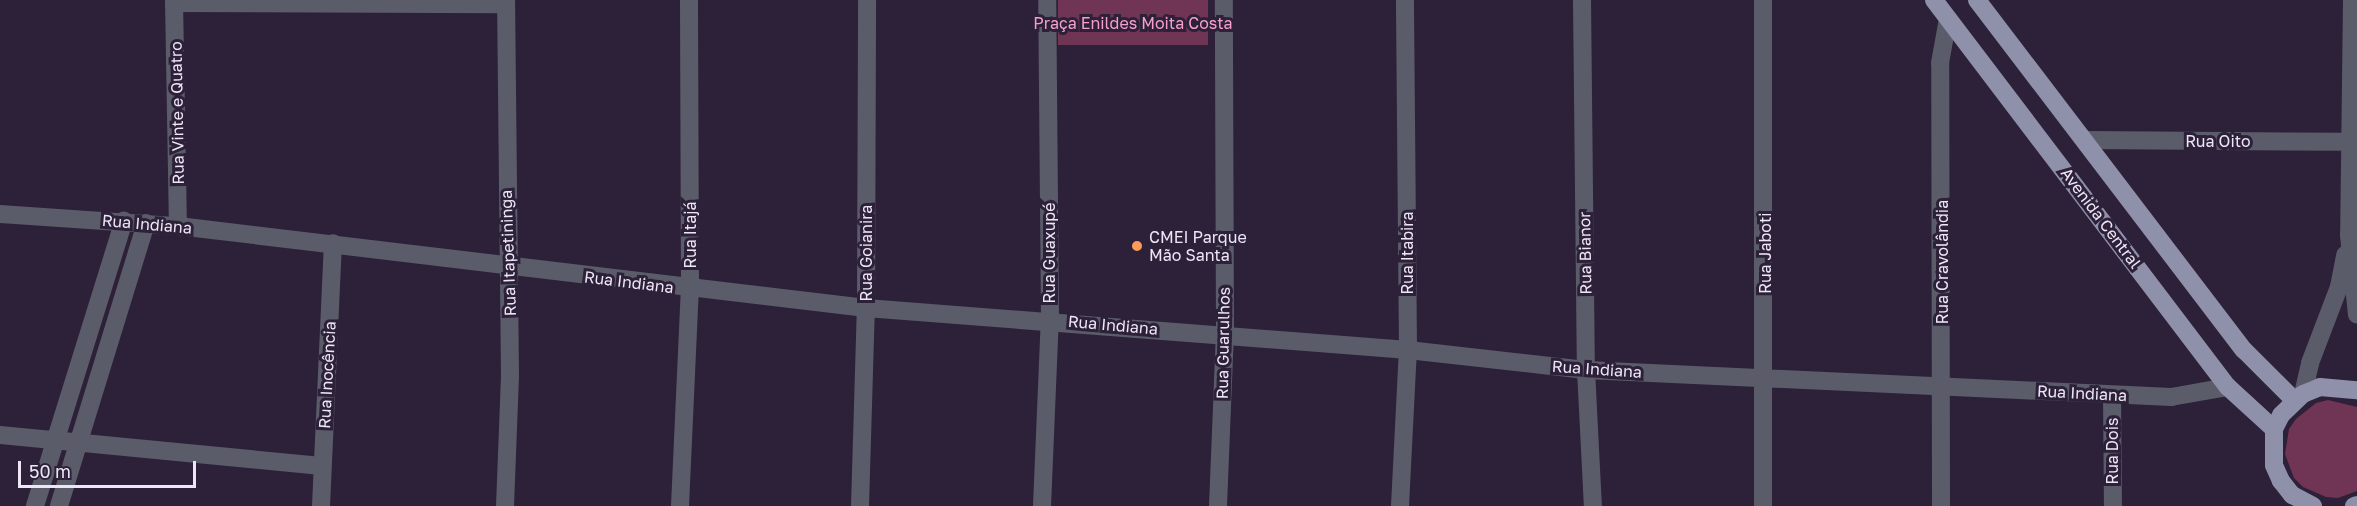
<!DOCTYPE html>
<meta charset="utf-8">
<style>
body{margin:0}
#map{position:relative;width:2357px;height:506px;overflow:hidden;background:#2d2139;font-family:"Golos Text",sans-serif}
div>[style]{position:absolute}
.green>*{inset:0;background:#703455;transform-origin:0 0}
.minor>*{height:18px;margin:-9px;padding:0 9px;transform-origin:9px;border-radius:9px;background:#5b5c69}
.major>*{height:18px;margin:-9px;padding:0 9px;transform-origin:9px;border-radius:9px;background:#8f90aa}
.dots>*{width:16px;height:16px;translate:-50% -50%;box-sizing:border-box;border:3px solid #2d2139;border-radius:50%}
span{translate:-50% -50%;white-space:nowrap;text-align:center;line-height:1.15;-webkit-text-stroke:6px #2d2139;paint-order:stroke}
.park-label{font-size:16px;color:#f79fcb}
.street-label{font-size:16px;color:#ede6f6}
.poi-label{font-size:16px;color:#ede6f6}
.left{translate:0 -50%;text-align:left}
.scale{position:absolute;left:18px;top:461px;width:178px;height:27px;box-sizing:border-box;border:3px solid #ede6f6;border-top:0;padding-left:8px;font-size:18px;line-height:21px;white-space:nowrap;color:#ede6f6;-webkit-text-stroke:4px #2d2139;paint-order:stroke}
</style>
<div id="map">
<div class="green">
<i style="left:1058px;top:0;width:150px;height:45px"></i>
<i style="clip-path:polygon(2328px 400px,2357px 407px,2357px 491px,2338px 498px,2326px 497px,2303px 487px,2294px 478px,2285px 454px,2289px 429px,2296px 419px,2316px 403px)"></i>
</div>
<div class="minor">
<i style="left:174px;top:0;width:226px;rotate:89deg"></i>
<i style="left:1582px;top:0;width:370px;rotate:89.4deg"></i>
<i style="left:1586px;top:370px;width:136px;rotate:87.1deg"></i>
<i style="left:1763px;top:0;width:506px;rotate:90deg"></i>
<i style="left:2352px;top:0;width:235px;rotate:90.7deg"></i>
<i style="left:2349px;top:235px;width:80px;rotate:84.3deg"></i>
<i style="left:174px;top:3px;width:332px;rotate:0.2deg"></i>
<i style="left:2085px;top:140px;width:265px;rotate:0.4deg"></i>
<i style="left:0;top:214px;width:178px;rotate:3.9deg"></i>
<i style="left:178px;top:226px;width:693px;rotate:6.8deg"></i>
<i style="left:866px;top:308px;width:544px;rotate:4.43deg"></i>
<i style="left:1408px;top:350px;width:179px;rotate:6.4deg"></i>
<i style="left:1586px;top:370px;width:586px;rotate:2.64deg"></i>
<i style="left:2171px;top:397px;width:58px;rotate:-10deg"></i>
<i style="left:2303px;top:394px;width:32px;rotate:-77deg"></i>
<i style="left:2310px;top:363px;width:81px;rotate:-69.1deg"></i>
<i style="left:2339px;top:287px;width:33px;rotate:-79deg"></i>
<i style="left:2112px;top:395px;width:111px;rotate:89.5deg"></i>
<i style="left:0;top:435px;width:323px;rotate:5.5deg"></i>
<i style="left:35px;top:506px;width:299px;rotate:-72.7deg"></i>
<i style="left:59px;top:506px;width:296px;rotate:-72.9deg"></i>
<i style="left:321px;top:506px;width:263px;rotate:-87.4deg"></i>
<i style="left:505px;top:506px;width:129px;rotate:-87.8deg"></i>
<i style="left:510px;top:377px;width:377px;rotate:-90.6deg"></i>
<i style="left:680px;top:506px;width:217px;rotate:-87.4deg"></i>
<i style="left:690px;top:289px;width:289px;rotate:-90.2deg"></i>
<i style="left:860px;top:506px;width:198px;rotate:-88.3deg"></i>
<i style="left:866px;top:308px;width:308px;rotate:-89.8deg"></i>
<i style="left:1042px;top:506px;width:187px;rotate:-87.6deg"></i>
<i style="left:1050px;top:319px;width:319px;rotate:-90.5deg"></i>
<i style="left:1218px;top:506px;width:171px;rotate:-87.7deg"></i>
<i style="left:1225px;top:335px;width:335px;rotate:-90.2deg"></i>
<i style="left:1400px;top:506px;width:156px;rotate:-87.1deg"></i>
<i style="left:1408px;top:350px;width:350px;rotate:-90.5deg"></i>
<i style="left:1941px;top:506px;width:443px;rotate:-90.1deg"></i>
<i style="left:1940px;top:63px;width:45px;rotate:-79.7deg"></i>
</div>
<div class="major">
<i style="left:1934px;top:0;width:486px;rotate:52.8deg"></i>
<i style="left:2228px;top:387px;width:62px;rotate:42.4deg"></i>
<i style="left:1977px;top:0;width:440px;rotate:52.7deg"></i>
<i style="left:2244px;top:350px;width:71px;rotate:45deg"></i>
<i style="left:2313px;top:506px;width:24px;rotate:-152deg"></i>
<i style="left:2292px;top:495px;width:18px;rotate:-128deg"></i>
<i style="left:2281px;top:481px;width:17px;rotate:-114deg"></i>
<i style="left:2274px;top:465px;width:36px;rotate:-90deg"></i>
<i style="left:2274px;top:429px;width:16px;rotate:-63deg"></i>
<i style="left:2281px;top:415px;width:30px;rotate:-44deg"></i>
<i style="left:2303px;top:394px;width:18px;rotate:-22deg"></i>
<i style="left:2320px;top:387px;width:37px;rotate:5deg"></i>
<i style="left:2354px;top:506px;width:3px;rotate:-18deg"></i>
</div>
<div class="dots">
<i style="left:1137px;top:246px;background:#ff9b59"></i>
</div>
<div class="park-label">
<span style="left:1133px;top:23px">Praça Enildes Moita Costa</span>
</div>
<div class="street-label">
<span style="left:177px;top:113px;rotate:-91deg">Rua Vinte e Quatro</span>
<span style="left:2218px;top:141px">Rua Oito</span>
<span style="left:2101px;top:218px;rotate:53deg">Avenida Central</span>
<span style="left:147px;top:224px;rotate:5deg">Rua Indiana</span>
<span style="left:690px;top:235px;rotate:-90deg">Rua Itajá</span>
<span style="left:508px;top:253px;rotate:-92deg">Rua Itapetininga</span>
<span style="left:866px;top:253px;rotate:-90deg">Rua Goianira</span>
<span style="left:1049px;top:253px;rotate:-90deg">Rua Guaxupé</span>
<span style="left:1407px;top:253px;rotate:-90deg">Rua Itabira</span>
<span style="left:1585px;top:253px;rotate:-91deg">Rua Bianor</span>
<span style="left:1765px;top:253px;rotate:-90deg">Rua Jaboti</span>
<span style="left:1942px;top:262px;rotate:-90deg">Rua Cravolândia</span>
<span style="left:629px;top:282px;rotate:7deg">Rua Indiana</span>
<span style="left:1113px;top:325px;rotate:5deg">Rua Indiana</span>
<span style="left:1223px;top:343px;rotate:-89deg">Rua Guarulhos</span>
<span style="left:1597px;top:369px;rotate:4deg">Rua Indiana</span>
<span style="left:327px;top:375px;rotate:-87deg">Rua Inocência</span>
<span style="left:2082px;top:393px;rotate:3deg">Rua Indiana</span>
<span style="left:2112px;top:451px;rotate:-90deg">Rua Dois</span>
</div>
<div class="poi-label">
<span class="left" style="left:1149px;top:246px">CMEI Parque<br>Mão Santa</span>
</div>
<div class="scale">50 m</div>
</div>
